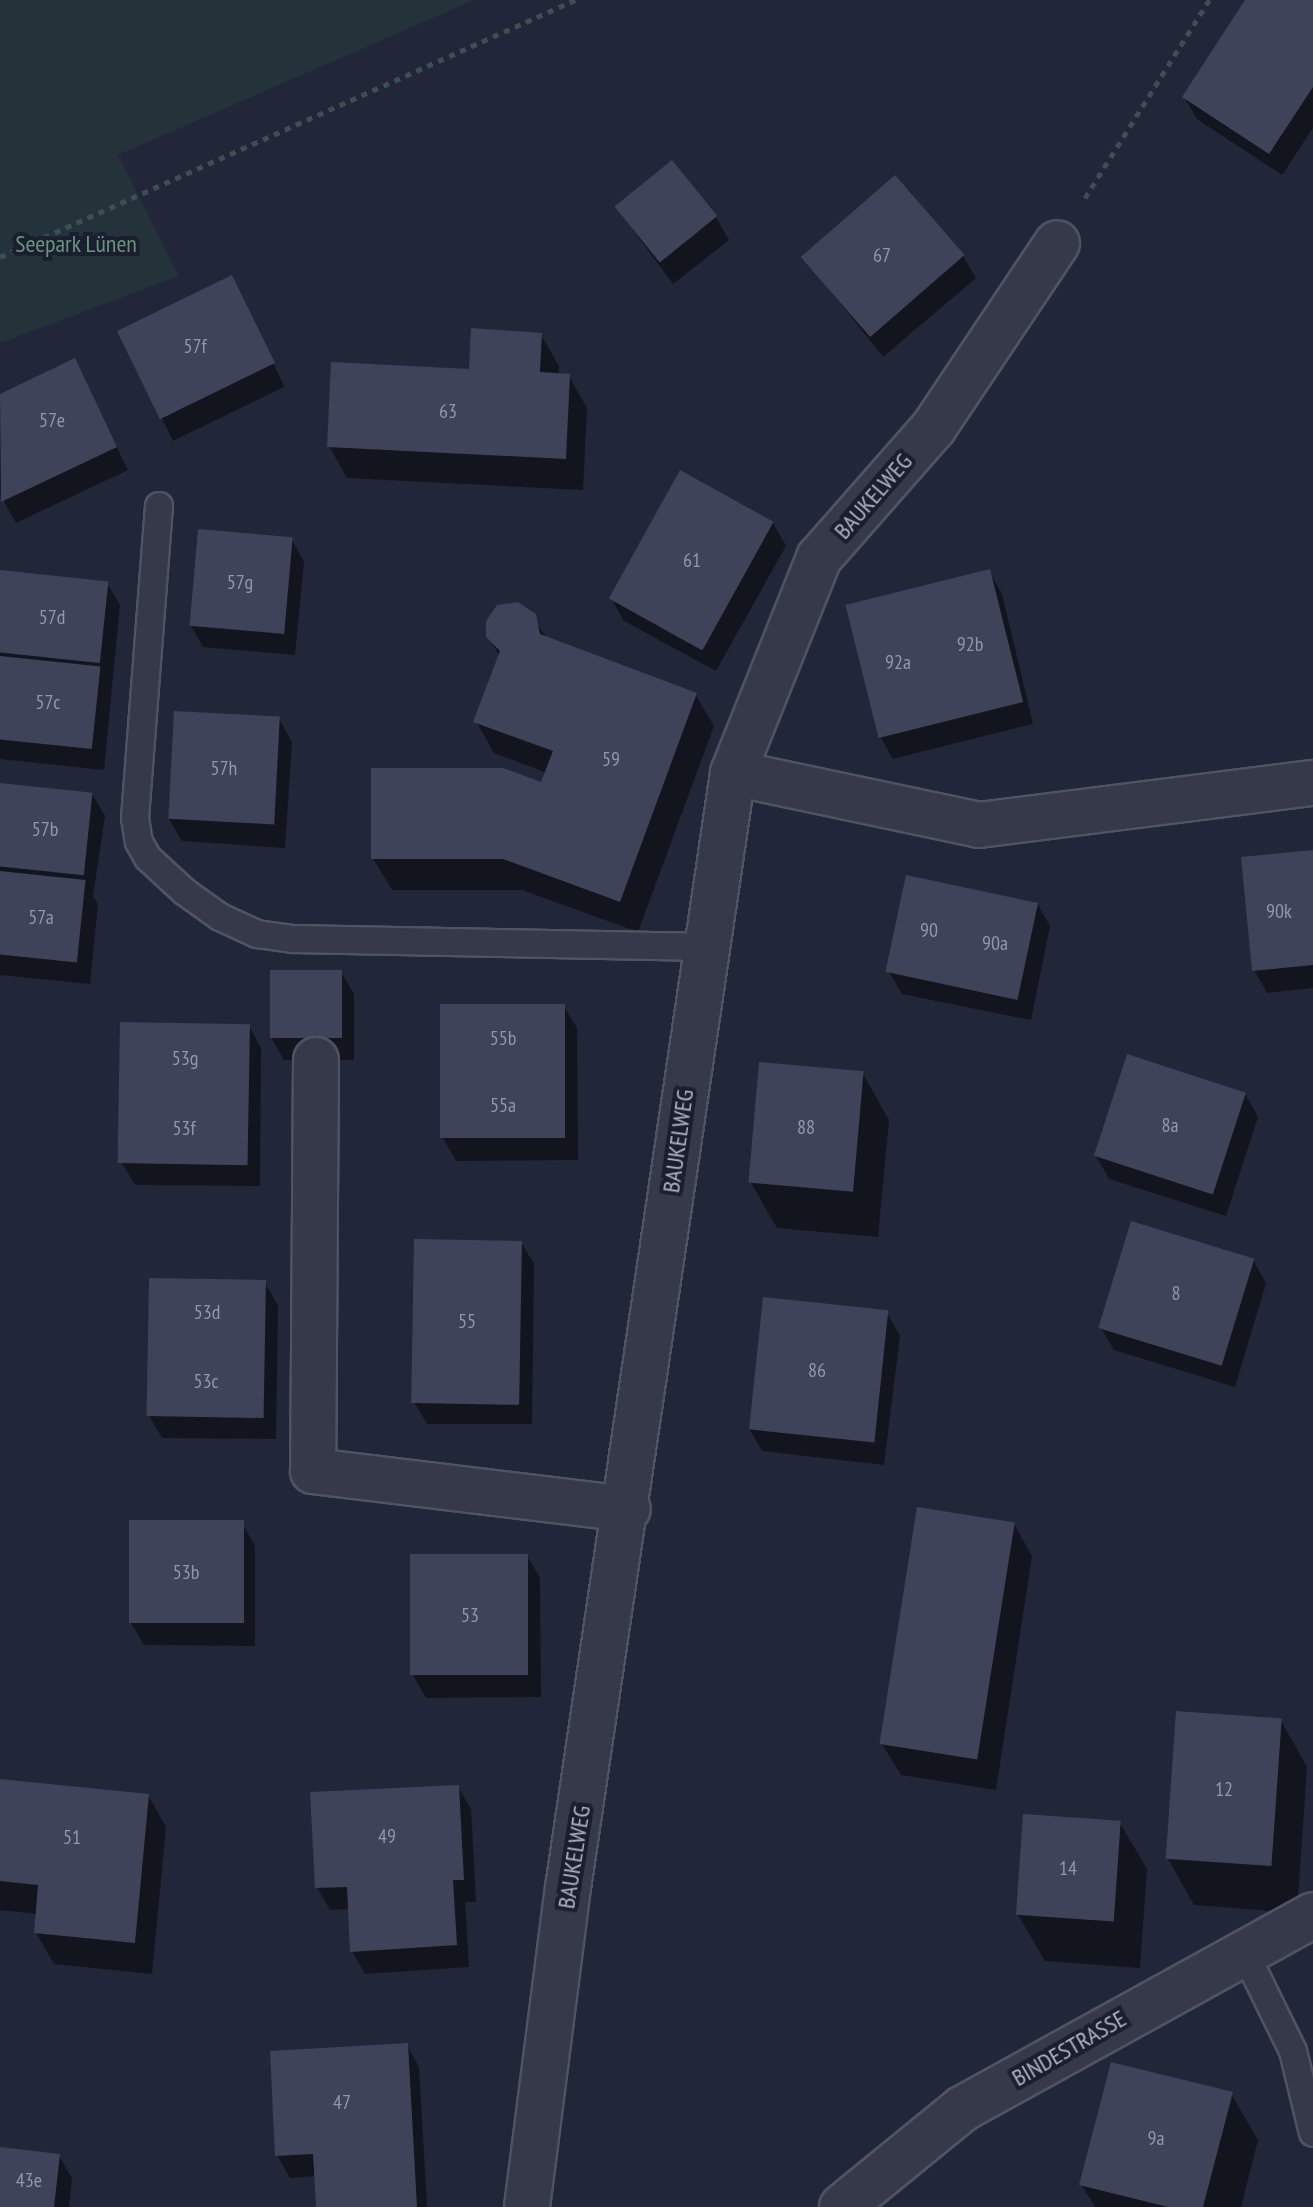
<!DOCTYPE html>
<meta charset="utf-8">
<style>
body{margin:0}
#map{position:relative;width:1313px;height:2207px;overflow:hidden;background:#222639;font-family:"PT Sans Narrow",sans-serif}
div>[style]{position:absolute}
.green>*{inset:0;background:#24323a}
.shadow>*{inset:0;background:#0007;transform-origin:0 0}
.building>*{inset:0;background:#3e4359;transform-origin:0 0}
.path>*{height:5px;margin-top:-2.5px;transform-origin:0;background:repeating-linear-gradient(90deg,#3e4e55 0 6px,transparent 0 12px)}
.roads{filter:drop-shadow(2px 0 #505364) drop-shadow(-2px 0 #505364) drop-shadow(0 2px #505364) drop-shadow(0 -2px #505364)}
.service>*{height:26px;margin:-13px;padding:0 13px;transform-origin:13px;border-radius:13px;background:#35394a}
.minor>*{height:44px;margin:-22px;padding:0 22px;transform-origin:22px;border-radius:22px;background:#35394a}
span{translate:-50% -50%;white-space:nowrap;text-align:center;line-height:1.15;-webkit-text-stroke:8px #1b1e2e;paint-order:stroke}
.number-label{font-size:20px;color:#9497ab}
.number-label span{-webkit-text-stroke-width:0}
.park-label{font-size:24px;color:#67967d}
.street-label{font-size:24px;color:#b0b3c6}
</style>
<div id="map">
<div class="green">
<i style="clip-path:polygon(0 0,474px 0,118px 155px,179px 276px,0 343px)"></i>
</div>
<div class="shadow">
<i style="clip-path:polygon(1248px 0,1313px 0,1313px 128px,1282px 175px,1197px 119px,1184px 97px)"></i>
<i style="clip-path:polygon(616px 207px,716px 217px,729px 240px,673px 284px)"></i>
<i style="clip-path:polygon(803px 256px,963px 256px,976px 278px,883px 357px)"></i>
<i style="left:231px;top:277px;width:122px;height:124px;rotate:64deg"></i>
<i style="clip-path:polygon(541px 335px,559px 366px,558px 376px,569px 376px,587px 408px,583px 490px,347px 478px,329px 446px)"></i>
<i style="clip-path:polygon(74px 361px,128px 470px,16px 523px,0 494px,0 396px)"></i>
<i style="clip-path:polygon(773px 523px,786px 546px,716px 671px,624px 621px,611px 598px)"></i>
<i style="clip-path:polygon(292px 540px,304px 562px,295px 655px,203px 647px,190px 624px)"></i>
<i style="clip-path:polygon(989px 571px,1002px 594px,1033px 724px,893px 759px,880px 736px)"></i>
<i style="clip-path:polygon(0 572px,107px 583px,120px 605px,104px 770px,0 759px)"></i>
<i style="clip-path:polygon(523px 605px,548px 639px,696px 695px,714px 726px,638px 932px,522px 890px,392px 890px,373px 858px,542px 784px,547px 773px,494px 753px,476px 721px,500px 657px,488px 636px,498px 607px)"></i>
<i style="clip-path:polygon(279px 719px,292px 742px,285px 848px,182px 841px,169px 819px)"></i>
<i style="clip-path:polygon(0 785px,92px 794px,105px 816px,93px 896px,98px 904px,90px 984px,0 975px)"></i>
<i style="clip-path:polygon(1313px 852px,1313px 988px,1267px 993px,1254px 970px)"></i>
<i style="clip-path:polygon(1037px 903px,1050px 926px,1031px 1020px,902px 994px,889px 972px)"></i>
<i style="clip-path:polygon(341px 972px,354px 994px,354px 1060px,284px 1060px,271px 1037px)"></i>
<i style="clip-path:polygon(564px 1006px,577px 1028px,578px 1160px,456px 1161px,443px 1138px)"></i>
<i style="clip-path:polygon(249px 1026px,261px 1048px,260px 1186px,135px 1185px,122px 1163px)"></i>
<i style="clip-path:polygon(863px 1074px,889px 1120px,878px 1237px,777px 1228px,750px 1181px)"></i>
<i style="clip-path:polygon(1245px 1094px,1258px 1117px,1226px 1216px,1109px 1179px,1096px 1156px)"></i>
<i style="clip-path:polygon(521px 1242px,534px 1264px,532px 1424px,427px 1424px,414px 1402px)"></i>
<i style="clip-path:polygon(1253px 1260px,1266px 1283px,1235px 1387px,1114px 1350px,1101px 1328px)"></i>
<i style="clip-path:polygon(265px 1283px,278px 1305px,276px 1439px,162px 1438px,149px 1415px)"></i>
<i style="clip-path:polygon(887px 1313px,900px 1336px,884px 1465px,762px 1451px,749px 1428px)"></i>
<i style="clip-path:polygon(242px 1523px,255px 1546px,255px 1646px,144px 1645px,131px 1623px)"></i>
<i style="clip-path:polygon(1014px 1524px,1032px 1556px,996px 1790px,901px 1775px,882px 1744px)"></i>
<i style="clip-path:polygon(527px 1556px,540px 1578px,541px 1697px,426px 1698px,413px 1675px)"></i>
<i style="clip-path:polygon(1281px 1721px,1307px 1767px,1297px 1913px,1194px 1905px,1168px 1859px)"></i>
<i style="clip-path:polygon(0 1781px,148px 1795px,166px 1827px,152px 1974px,54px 1964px,36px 1933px,37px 1914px,0 1910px)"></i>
<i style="clip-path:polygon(458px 1787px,471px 1809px,476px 1902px,465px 1902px,469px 1967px,365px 1974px,352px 1951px,350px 1909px,330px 1910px,317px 1887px)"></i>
<i style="clip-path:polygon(1120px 1823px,1147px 1869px,1140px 1968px,1045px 1961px,1018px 1915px)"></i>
<i style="clip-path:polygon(407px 2045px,419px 2067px,427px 2207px,318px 2207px,316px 2176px,290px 2178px,277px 2155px)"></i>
<i style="clip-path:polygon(1231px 2094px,1258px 2140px,1241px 2207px,1095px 2207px,1081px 2184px)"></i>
<i style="clip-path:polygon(0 2149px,59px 2156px,72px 2178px,69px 2207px,0 2207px)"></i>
</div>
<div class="building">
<i style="clip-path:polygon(1245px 0,1313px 0,1313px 87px,1269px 154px,1182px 97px)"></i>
<i style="left:672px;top:160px;width:72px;height:74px;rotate:51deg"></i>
<i style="left:895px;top:175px;width:106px;height:125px;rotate:49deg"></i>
<i style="left:232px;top:275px;width:98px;height:128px;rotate:64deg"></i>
<i style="clip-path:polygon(471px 328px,542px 333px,540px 372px,570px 374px,566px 459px,327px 447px,331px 362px,469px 369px)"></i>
<i style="clip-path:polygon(75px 358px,117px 447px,1px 502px,0 394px)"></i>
<i style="left:680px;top:470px;width:107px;height:147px;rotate:29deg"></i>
<i style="left:198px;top:529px;width:95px;height:97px;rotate:5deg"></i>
<i style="left:990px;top:569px;width:137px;height:149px;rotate:76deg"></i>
<i style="left:0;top:570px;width:109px;height:82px;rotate:6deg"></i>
<i style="clip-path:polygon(518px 602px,536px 614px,540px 634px,697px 693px,620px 902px,503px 859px,371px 859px,371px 768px,503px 768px,541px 782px,553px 751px,473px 722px,500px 651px,486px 637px,486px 621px,497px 605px)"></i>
<i style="left:0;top:656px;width:101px;height:83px;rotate:6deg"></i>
<i style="left:174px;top:711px;width:106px;height:108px;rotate:3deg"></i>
<i style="left:0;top:783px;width:93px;height:83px;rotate:6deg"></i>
<i style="clip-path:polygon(1313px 850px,1313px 965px,1252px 971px,1241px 857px)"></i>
<i style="left:0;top:871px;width:86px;height:83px;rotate:6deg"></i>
<i style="left:906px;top:875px;width:135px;height:99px;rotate:12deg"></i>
<i style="left:270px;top:970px;width:72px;height:68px"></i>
<i style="left:565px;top:1004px;width:134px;height:125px;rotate:90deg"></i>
<i style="left:120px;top:1022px;width:130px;height:141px;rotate:1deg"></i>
<i style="left:1127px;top:1054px;width:125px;height:107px;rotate:18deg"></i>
<i style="left:759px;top:1062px;width:105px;height:121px;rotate:5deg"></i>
<i style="left:1131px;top:1221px;width:129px;height:112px;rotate:17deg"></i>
<i style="left:414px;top:1239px;width:108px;height:164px;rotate:1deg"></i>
<i style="left:149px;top:1278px;width:117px;height:138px;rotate:1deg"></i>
<i style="left:763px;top:1297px;width:126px;height:133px;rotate:6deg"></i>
<i style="left:917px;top:1507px;width:99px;height:240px;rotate:9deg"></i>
<i style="left:129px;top:1520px;width:115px;height:103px"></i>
<i style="left:528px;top:1554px;width:121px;height:118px;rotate:90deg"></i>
<i style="left:1176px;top:1711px;width:106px;height:148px;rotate:4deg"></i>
<i style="clip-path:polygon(0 1779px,149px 1794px,135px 1943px,34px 1933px,38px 1885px,0 1881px)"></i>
<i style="clip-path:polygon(459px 1785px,464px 1880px,453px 1880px,457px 1945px,350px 1952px,347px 1887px,315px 1888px,310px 1792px)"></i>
<i style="left:1023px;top:1814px;width:98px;height:101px;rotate:4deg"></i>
<i style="clip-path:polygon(408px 2043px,417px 2207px,316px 2207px,313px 2154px,275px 2156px,270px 2051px)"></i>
<i style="clip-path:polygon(1111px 2062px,1233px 2092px,1203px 2207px,1168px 2207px,1079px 2185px)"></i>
<i style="clip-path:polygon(0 2147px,60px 2154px,54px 2207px,0 2207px)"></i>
</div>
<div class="path">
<i style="left:1085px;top:198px;width:234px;rotate:-57.9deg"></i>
<i style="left:0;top:257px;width:630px;rotate:-24.08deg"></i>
</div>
<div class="roads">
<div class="service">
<i style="left:159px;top:506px;width:313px;rotate:94.4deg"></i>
<i style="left:135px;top:818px;width:24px;rotate:81deg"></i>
<i style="left:139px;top:842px;width:18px;rotate:61deg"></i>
<i style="left:148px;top:858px;width:50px;rotate:42.6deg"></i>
<i style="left:185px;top:892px;width:43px;rotate:35.5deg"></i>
<i style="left:220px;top:917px;width:41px;rotate:24.7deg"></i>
<i style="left:257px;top:934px;width:37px;rotate:8deg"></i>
<i style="left:294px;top:939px;width:411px;rotate:1.1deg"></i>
<i style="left:1243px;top:1949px;width:114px;rotate:63.9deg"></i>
<i style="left:1293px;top:2051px;width:84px;rotate:76.3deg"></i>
</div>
<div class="minor">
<i style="left:733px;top:773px;width:251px;rotate:11.9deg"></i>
<i style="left:979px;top:825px;width:337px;rotate:-7.2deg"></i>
<i style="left:316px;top:1060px;width:411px;rotate:90.4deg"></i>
<i style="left:313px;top:1471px;width:317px;rotate:6.9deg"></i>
<i style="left:527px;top:2207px;width:322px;rotate:-82.7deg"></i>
<i style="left:568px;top:1888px;width:1127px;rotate:-81.58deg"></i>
<i style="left:733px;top:773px;width:232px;rotate:-68.2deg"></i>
<i style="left:819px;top:558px;width:174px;rotate:-48.7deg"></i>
<i style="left:934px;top:427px;width:221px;rotate:-56.2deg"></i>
<i style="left:842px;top:2207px;width:155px;rotate:-39.2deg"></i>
<i style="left:962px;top:2109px;width:401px;rotate:-28.9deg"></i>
</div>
</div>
<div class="number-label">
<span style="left:882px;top:255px">67</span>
<span style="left:195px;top:346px">57f</span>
<span style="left:448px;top:411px">63</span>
<span style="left:52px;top:420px">57e</span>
<span style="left:692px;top:560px">61</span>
<span style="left:240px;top:582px">57g</span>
<span style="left:52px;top:617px">57d</span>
<span style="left:970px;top:644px">92b</span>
<span style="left:898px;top:662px">92a</span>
<span style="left:48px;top:702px">57c</span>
<span style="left:611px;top:759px">59</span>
<span style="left:224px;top:768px">57h</span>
<span style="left:45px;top:829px">57b</span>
<span style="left:1279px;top:911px">90k</span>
<span style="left:41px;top:917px">57a</span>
<span style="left:929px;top:930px">90</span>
<span style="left:995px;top:943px">90a</span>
<span style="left:503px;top:1038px">55b</span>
<span style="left:185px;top:1058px">53g</span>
<span style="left:503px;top:1105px">55a</span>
<span style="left:1170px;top:1125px">8a</span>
<span style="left:806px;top:1127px">88</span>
<span style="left:184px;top:1128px">53f</span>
<span style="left:1176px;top:1293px">8</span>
<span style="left:207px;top:1312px">53d</span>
<span style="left:467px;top:1321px">55</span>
<span style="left:817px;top:1370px">86</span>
<span style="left:206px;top:1381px">53c</span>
<span style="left:186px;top:1572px">53b</span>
<span style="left:470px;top:1615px">53</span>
<span style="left:1224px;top:1789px">12</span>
<span style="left:387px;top:1836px">49</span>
<span style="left:72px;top:1837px">51</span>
<span style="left:1068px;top:1868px">14</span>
<span style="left:342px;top:2102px">47</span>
<span style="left:1156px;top:2138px">9a</span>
<span style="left:29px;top:2180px">43e</span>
</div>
<div class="park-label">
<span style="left:76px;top:244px">Seepark Lünen</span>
</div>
<div class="street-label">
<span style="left:873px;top:496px;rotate:-49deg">BAUKELWEG</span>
<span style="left:678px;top:1141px;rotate:-82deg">BAUKELWEG</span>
<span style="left:574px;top:1857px;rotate:-81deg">BAUKELWEG</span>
<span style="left:1069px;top:2048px;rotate:-30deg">BINDESTRASSE</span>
</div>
</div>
